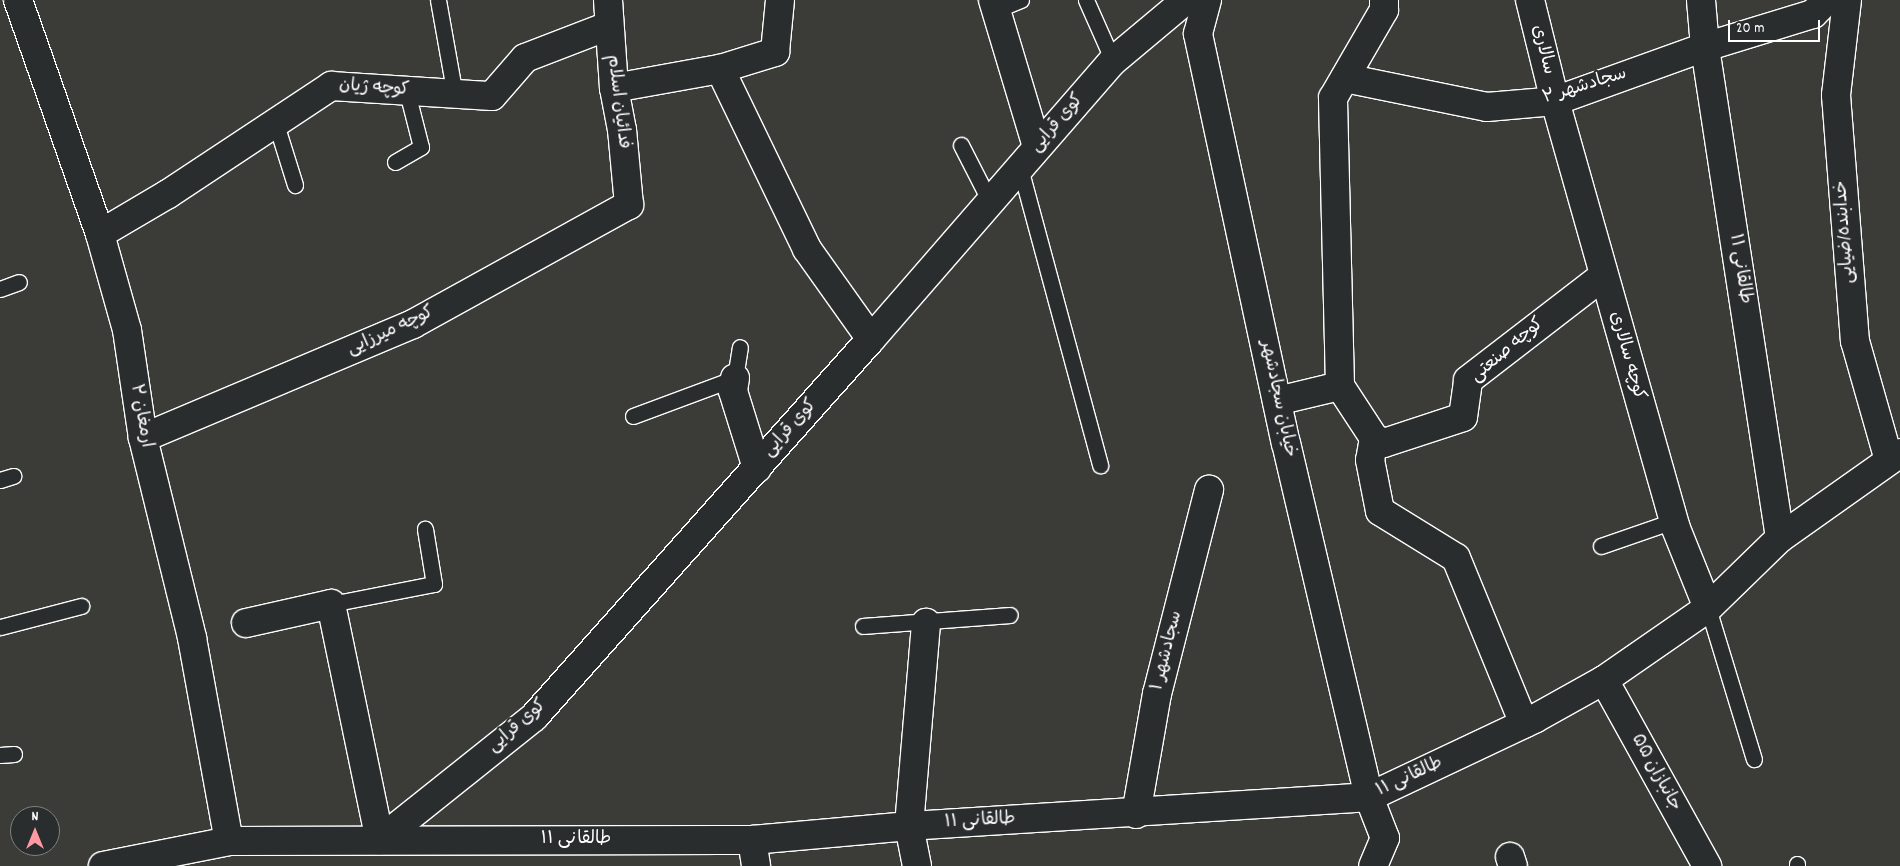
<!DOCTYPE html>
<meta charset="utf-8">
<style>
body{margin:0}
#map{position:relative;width:1900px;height:866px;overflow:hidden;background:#3b3b37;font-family:Dekko,"Playpen Sans Arabic",sans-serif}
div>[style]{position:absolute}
.roads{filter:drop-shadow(1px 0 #fff) drop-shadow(-1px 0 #fff) drop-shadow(0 1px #fff) drop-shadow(0 -1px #fff)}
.service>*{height:15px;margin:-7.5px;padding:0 7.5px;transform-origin:7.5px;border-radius:7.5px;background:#2a2d2e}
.minor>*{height:28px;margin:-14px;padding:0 14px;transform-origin:14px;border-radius:14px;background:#2a2d2e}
span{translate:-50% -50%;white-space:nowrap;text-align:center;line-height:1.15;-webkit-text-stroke:4px #2a2d2e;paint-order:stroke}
.street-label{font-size:18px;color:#fff}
.north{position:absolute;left:10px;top:806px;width:50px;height:50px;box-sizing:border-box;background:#2a2d2e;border:1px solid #7f8182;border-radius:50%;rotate:0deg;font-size:14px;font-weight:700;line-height:20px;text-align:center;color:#fff}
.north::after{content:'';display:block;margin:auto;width:18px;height:22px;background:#ff9aa2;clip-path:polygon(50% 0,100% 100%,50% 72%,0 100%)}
.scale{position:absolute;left:1728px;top:20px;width:92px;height:22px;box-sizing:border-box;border:2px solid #fff;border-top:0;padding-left:6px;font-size:15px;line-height:18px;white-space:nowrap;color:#fff;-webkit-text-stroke:4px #2a2d2e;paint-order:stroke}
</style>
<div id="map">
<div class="roads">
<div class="service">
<i style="left:438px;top:0;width:97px;rotate:79.9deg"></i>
<i style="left:1086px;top:0;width:67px;rotate:66.1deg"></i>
<i style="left:996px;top:10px;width:27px;rotate:-22deg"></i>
<i style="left:276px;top:124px;width:64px;rotate:72.7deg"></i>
<i style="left:961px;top:145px;width:64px;rotate:63deg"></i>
<i style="left:395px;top:162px;width:30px;rotate:-30deg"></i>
<i style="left:421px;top:147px;width:57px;rotate:-104.3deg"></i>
<i style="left:1020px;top:168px;width:308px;rotate:74.9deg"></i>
<i style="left:0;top:289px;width:20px;rotate:-20deg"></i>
<i style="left:633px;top:416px;width:109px;rotate:-20.4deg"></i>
<i style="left:735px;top:378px;width:31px;rotate:-81deg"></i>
<i style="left:0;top:480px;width:14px;rotate:-17deg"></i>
<i style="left:1601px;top:546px;width:76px;rotate:-19.1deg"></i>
<i style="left:331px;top:604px;width:105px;rotate:-11deg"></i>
<i style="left:434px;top:584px;width:56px;rotate:-99.3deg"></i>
<i style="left:1708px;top:608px;width:158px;rotate:73.1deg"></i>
<i style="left:863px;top:626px;width:147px;rotate:-4.3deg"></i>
<i style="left:0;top:627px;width:84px;rotate:-14.5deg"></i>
<i style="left:0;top:755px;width:14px;rotate:-4deg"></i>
<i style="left:1797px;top:866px;width:2px;rotate:-90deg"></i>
</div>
<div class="minor">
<i style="left:18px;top:0;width:248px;rotate:70.7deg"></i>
<i style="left:100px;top:234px;width:100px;rotate:74.3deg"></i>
<i style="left:127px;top:330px;width:109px;rotate:81.6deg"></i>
<i style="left:143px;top:438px;width:206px;rotate:76.2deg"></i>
<i style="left:192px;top:638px;width:206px;rotate:79.7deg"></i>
<i style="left:993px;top:0;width:153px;rotate:73.3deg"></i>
<i style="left:1207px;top:0;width:35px;rotate:105deg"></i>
<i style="left:1198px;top:34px;width:418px;rotate:77.9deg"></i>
<i style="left:1286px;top:443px;width:364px;rotate:76.8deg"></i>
<i style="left:1369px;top:797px;width:44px;rotate:68.7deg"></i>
<i style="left:1385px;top:838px;width:30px;rotate:113deg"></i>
<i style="left:1530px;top:0;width:104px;rotate:76.1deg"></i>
<i style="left:1555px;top:101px;width:442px;rotate:74.2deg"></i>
<i style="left:1675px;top:526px;width:88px;rotate:68.1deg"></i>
<i style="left:1847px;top:0;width:96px;rotate:96.6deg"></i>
<i style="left:1836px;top:95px;width:247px;rotate:85.6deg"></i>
<i style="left:1855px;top:341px;width:124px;rotate:74.1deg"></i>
<i style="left:720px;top:69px;width:200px;rotate:64.2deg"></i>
<i style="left:807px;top:249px;width:110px;rotate:54.6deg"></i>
<i style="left:1345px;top:78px;width:145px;rotate:11.5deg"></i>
<i style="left:1487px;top:107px;width:68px;rotate:-5deg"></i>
<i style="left:1555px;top:101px;width:159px;rotate:-19.8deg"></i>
<i style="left:1705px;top:47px;width:113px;rotate:-17deg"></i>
<i style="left:1813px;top:14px;width:20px;rotate:-45deg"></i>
<i style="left:614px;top:88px;width:108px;rotate:-10.2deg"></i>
<i style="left:720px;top:69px;width:58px;rotate:-17.2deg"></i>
<i style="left:775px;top:52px;width:52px;rotate:-84.5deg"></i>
<i style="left:100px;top:234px;width:79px;rotate:-30.5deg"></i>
<i style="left:168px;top:194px;width:196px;rotate:-33.5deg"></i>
<i style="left:331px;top:86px;width:161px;rotate:3.6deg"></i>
<i style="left:492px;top:96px;width:50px;rotate:-49deg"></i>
<i style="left:525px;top:58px;width:89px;rotate:-21.1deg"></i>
<i style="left:735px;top:378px;width:13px;rotate:99deg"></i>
<i style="left:733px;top:391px;width:81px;rotate:72.7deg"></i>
<i style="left:1340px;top:386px;width:62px;rotate:56.8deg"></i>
<i style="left:1374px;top:438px;width:11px;rotate:27deg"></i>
<i style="left:1384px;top:443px;width:83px;rotate:-18.2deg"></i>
<i style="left:1463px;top:417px;width:37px;rotate:-82deg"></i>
<i style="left:1468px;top:380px;width:170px;rotate:-37.6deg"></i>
<i style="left:1277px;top:401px;width:65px;rotate:-13.4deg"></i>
<i style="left:1340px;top:386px;width:288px;rotate:-91.4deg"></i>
<i style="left:1333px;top:98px;width:102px;rotate:-59.9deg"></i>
<i style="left:1384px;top:10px;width:10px;rotate:-90deg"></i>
<i style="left:143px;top:438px;width:293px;rotate:-22.9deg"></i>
<i style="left:413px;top:324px;width:247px;rotate:-28.9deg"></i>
<i style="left:629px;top:205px;width:75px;rotate:-95.3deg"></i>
<i style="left:622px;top:130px;width:43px;rotate:-100.8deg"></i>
<i style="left:614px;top:88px;width:88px;rotate:-93.9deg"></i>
<i style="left:1374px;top:438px;width:22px;rotate:100deg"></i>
<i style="left:1370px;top:460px;width:52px;rotate:78.9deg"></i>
<i style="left:1380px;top:511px;width:89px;rotate:31.7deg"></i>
<i style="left:1456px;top:558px;width:179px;rotate:67.7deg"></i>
<i style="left:1780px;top:538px;width:147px;rotate:-35.3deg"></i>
<i style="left:246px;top:623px;width:87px;rotate:-12.6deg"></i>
<i style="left:331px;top:604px;width:241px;rotate:78.3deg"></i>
<i style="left:1604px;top:680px;width:213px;rotate:61deg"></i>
<i style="left:1136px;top:814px;width:122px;rotate:-80.1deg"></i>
<i style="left:1157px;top:694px;width:211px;rotate:-75.7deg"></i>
<i style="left:380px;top:840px;width:197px;rotate:-38.6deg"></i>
<i style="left:534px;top:717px;width:506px;rotate:-48.28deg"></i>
<i style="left:871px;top:339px;width:369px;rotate:-49deg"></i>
<i style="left:1113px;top:61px;width:95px;rotate:-39.9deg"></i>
<i style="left:752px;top:840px;width:26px;rotate:81deg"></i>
<i style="left:1510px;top:857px;width:9px;rotate:72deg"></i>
<i style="left:103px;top:866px;width:128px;rotate:-11.2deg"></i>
<i style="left:229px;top:841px;width:523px;rotate:-0.11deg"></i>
<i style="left:752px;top:840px;width:158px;rotate:-5.1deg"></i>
<i style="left:909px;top:826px;width:461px;rotate:-3.6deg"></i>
<i style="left:1369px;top:797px;width:183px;rotate:-25.3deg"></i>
<i style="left:1534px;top:719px;width:80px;rotate:-29.1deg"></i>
<i style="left:1604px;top:680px;width:126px;rotate:-34.7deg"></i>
<i style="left:1708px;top:608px;width:100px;rotate:-44.2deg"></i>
<i style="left:1780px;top:538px;width:497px;rotate:-98.7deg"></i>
<i style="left:1705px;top:47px;width:47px;rotate:-94.9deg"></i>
<i style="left:917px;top:866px;width:41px;rotate:-101.3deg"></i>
<i style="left:909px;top:826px;width:204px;rotate:-85.2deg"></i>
</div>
</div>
<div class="street-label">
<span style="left:1542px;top:50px;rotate:76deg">سالاری</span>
<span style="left:1585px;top:87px;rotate:-17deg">سجادشهر ۲</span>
<span style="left:374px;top:89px;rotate:4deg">کوچه ژیان</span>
<span style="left:617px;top:102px;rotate:83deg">فدائیان اسلام</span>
<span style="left:1058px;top:124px;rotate:-49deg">کوی قرایی</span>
<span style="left:1846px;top:232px;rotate:-94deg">خدابنده/ضیایی</span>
<span style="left:1739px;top:269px;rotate:81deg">طالقانی ۱۱</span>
<span style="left:391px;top:332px;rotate:-25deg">کوچه میرزایی</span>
<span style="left:1508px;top:351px;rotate:-40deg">کوچه صنعتی</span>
<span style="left:1626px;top:356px;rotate:74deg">کوچه سالاری</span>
<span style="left:1277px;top:399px;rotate:78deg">خیابان سجادشهر</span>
<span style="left:140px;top:416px;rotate:80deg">ارمغان ۲</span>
<span style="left:791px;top:429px;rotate:-48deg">کوی قرایی</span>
<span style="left:1168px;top:651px;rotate:-76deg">سجادشهر ۱</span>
<span style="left:518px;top:727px;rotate:-41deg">کوی قرایی</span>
<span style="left:1655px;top:773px;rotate:61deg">جانبازان ۵۵</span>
<span style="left:1410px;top:778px;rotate:-25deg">طالقانی ۱۱</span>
<span style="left:980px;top:822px;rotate:-3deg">طالقانی ۱۱</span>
<span style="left:576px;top:840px">طالقانی ۱۱</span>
</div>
<div class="north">N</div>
<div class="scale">20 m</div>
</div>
